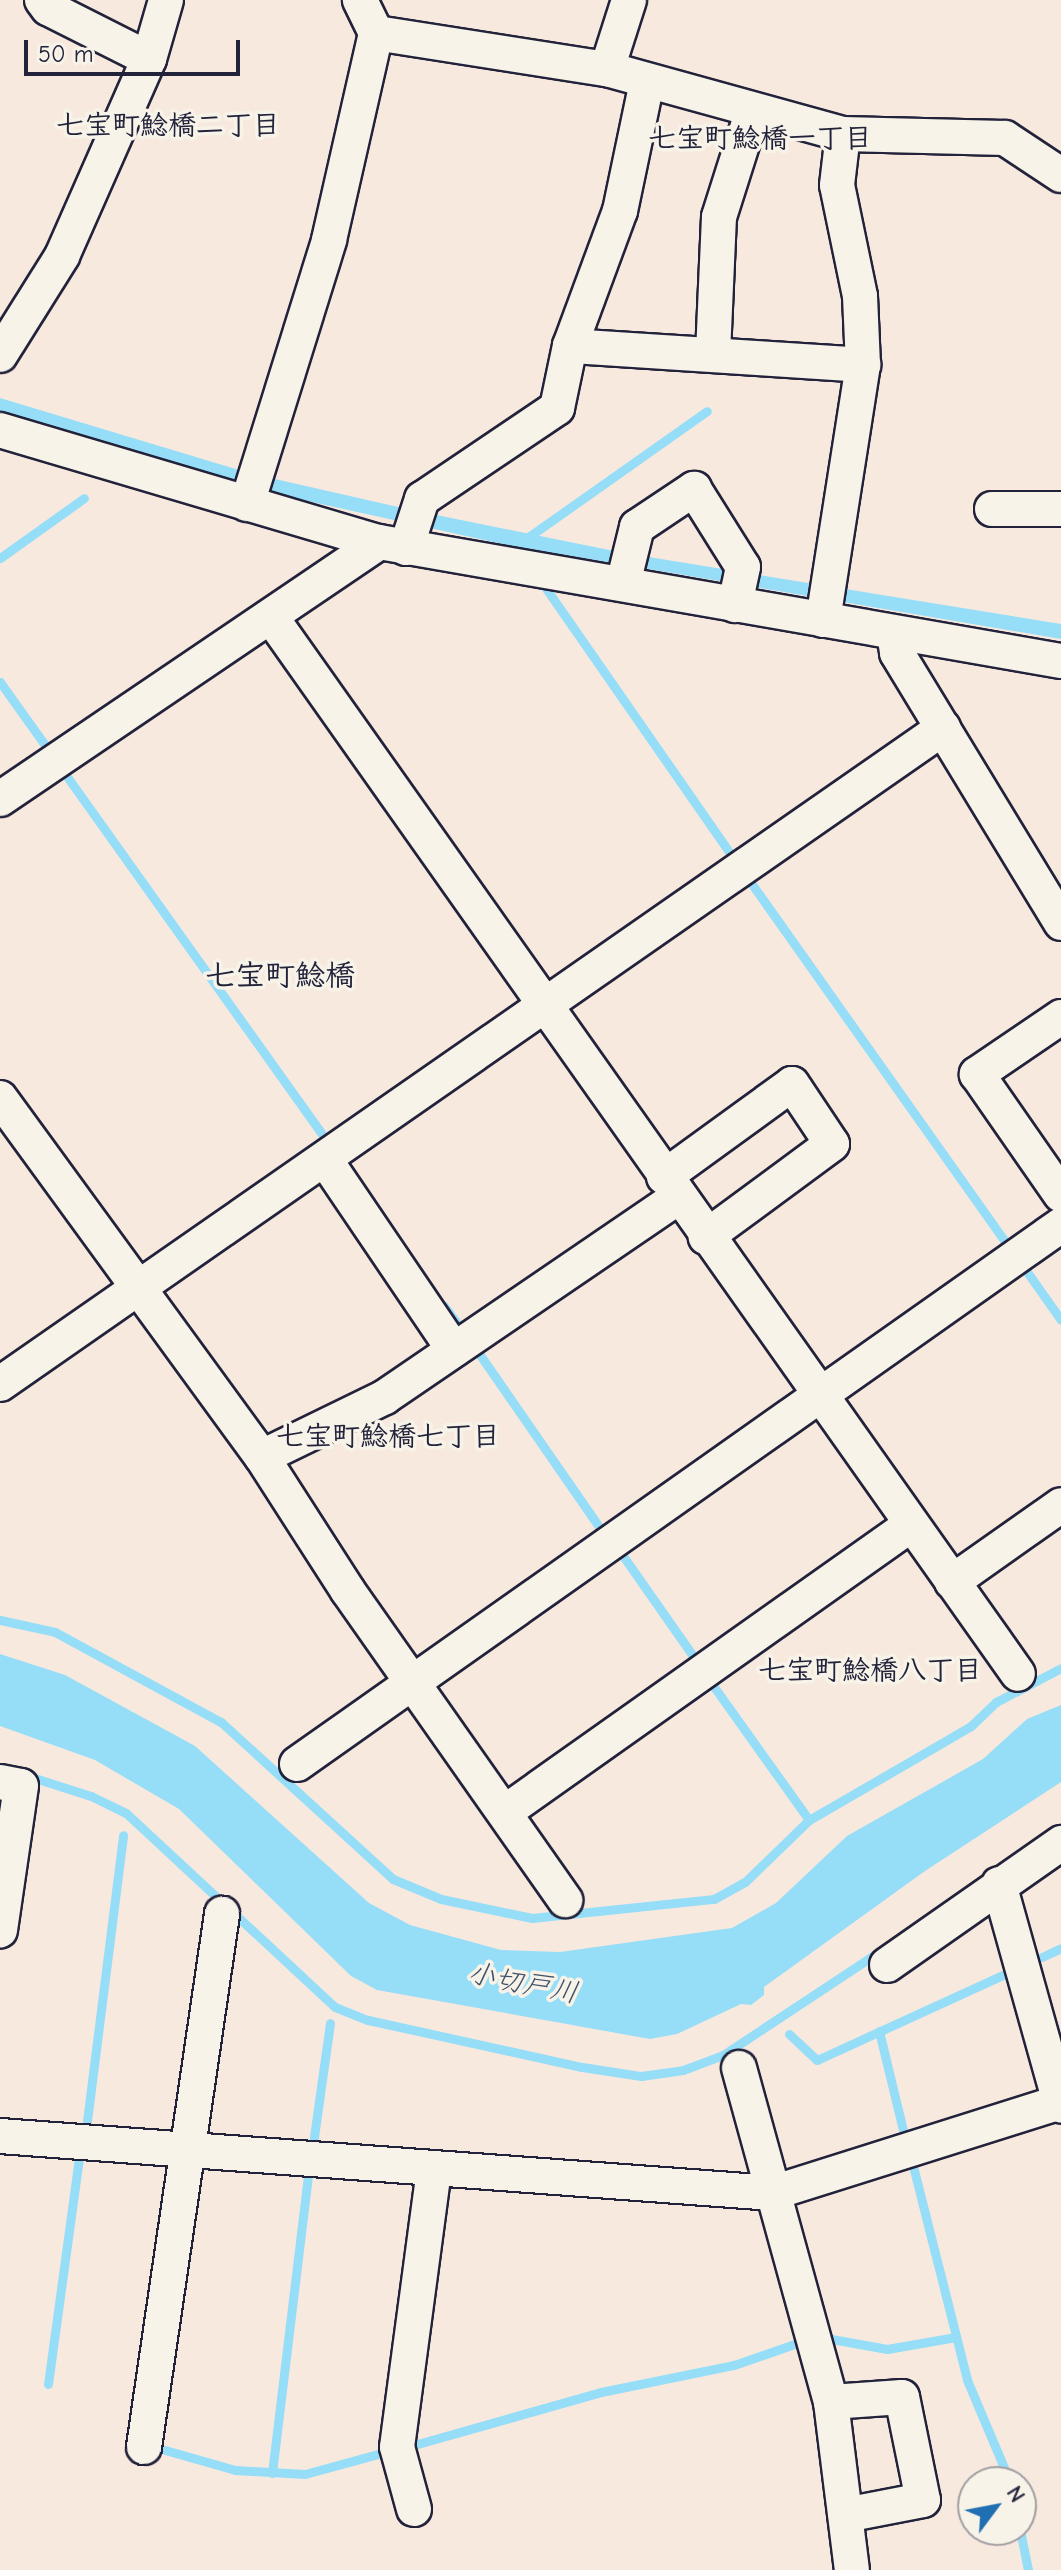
<!DOCTYPE html>
<meta charset="utf-8">
<style>
body{margin:0}
#map{position:relative;width:1061px;height:2570px;overflow:hidden;background:#f8e9df;font-family:"Comic Neue","Klee One",sans-serif}
div>[style]{position:absolute}
.water>*{inset:0;background:#96ddf8}
.stream>*{height:9px;margin:-4.5px;padding:0 4.5px;transform-origin:4.5px;border-radius:4.5px;background:#96ddf8}
.roads{filter:drop-shadow(2px 0 #22223b) drop-shadow(-2px 0 #22223b) drop-shadow(0 2px #22223b) drop-shadow(0 -2px #22223b)}
.minor>*{height:34px;margin:-17px;padding:0 17px;transform-origin:17px;border-radius:17px;background:#f7f3e8}
span{translate:-50% -50%;white-space:nowrap;text-align:center;line-height:1.15;-webkit-text-stroke:7px #f7f3e8;paint-order:stroke}
.neighbourhood-label{font-size:28px;color:#22223b;font-weight:700}
.water-label{font-size:28px;color:#3f516a;font-style:italic}
.quarter-label{font-size:30px;color:#22223b;font-weight:700}
.north{position:absolute;left:957px;top:2466px;width:80px;height:80px;box-sizing:border-box;background:#f7f3e8;border:2px solid #a29fa3;border-radius:50%;rotate:58deg;font-size:22px;font-weight:700;line-height:32px;text-align:center;color:#22223b}
.north::after{content:'';display:block;margin:auto;width:28px;height:36px;background:#1f6fb2;clip-path:polygon(50% 0,100% 100%,50% 72%,0 100%)}
.scale{position:absolute;left:24px;top:40px;width:216px;height:36px;box-sizing:border-box;border:4px solid #22223b;border-top:0;padding-left:10px;font-size:24px;line-height:28px;white-space:nowrap;color:#22223b;-webkit-text-stroke:6px #f7f3e8;paint-order:stroke}
</style>
<div id="map">
<div class="water">
<i style="clip-path:polygon(0 398px,249px 473px,407px 509px,624px 553px,1061px 624px,1061px 639px,507px 545px,262px 491px,0 416px)"></i>
<i style="clip-path:polygon(0 1654px,65px 1675px,195px 1746px,369px 1903px,410px 1925px,501px 1950px,560px 1952px,732px 1928px,776px 1903px,847px 1836px,983px 1759px,1027px 1719px,1061px 1705px,1061px 1782px,925px 1871px,764px 1987px,764px 1995px,751px 2005px,741px 2004px,677px 2034px,650px 2039px,377px 1990px,351px 1976px,179px 1809px,95px 1760px,0 1726px)"></i>
</div>
<div class="stream">
<i style="left:527px;top:538px;width:220px;rotate:-35.2deg"></i>
<i style="left:0;top:558px;width:103px;rotate:-35.5deg"></i>
<i style="left:545px;top:587px;width:331px;rotate:55.2deg"></i>
<i style="left:0;top:682px;width:81px;rotate:54.5deg"></i>
<i style="left:68px;top:778px;width:447px;rotate:54.5deg"></i>
<i style="left:749px;top:880px;width:450px;rotate:54.7deg"></i>
<i style="left:1025px;top:1269px;width:62px;rotate:54.8deg"></i>
<i style="left:444px;top:1306px;width:20px;rotate:53deg"></i>
<i style="left:478px;top:1352px;width:221px;rotate:55.3deg"></i>
<i style="left:621px;top:1553px;width:131px;rotate:55deg"></i>
<i style="left:0;top:1620px;width:56px;rotate:12.3deg"></i>
<i style="left:55px;top:1632px;width:189px;rotate:28.5deg"></i>
<i style="left:221px;top:1722px;width:233px;rotate:42.4deg"></i>
<i style="left:393px;top:1879px;width:52px;rotate:22.6deg"></i>
<i style="left:441px;top:1899px;width:93px;rotate:11.8deg"></i>
<i style="left:532px;top:1918px;width:183px;rotate:-6deg"></i>
<i style="left:714px;top:1899px;width:35px;rotate:-29deg"></i>
<i style="left:745px;top:1882px;width:89px;rotate:-44.1deg"></i>
<i style="left:809px;top:1820px;width:187px;rotate:-30.1deg"></i>
<i style="left:971px;top:1726px;width:35px;rotate:-44deg"></i>
<i style="left:996px;top:1702px;width:73px;rotate:-27.6deg"></i>
<i style="left:712px;top:1684px;width:167px;rotate:54.5deg"></i>
<i style="left:25px;top:1775px;width:69px;rotate:17.7deg"></i>
<i style="left:91px;top:1796px;width:39px;rotate:26deg"></i>
<i style="left:126px;top:1813px;width:285px;rotate:42.9deg"></i>
<i style="left:335px;top:2007px;width:35px;rotate:22deg"></i>
<i style="left:368px;top:2020px;width:219px;rotate:12.4deg"></i>
<i style="left:582px;top:2067px;width:60px;rotate:8.7deg"></i>
<i style="left:641px;top:2076px;width:42px;rotate:-8.1deg"></i>
<i style="left:683px;top:2070px;width:43px;rotate:-20.6deg"></i>
<i style="left:723px;top:2055px;width:192px;rotate:-33.5deg"></i>
<i style="left:1042px;top:1957px;width:21px;rotate:-25deg"></i>
<i style="left:879px;top:2031px;width:106px;rotate:76.4deg"></i>
<i style="left:789px;top:2034px;width:38px;rotate:43deg"></i>
<i style="left:817px;top:2060px;width:213px;rotate:-24.6deg"></i>
<i style="left:87px;top:2121px;width:288px;rotate:-82.8deg"></i>
<i style="left:313px;top:2144px;width:122px;rotate:-82deg"></i>
<i style="left:913px;top:2166px;width:221px;rotate:75.8deg"></i>
<i style="left:967px;top:2380px;width:111px;rotate:67.1deg"></i>
<i style="left:826px;top:2338px;width:62px;rotate:10.2deg"></i>
<i style="left:887px;top:2349px;width:70px;rotate:-9.9deg"></i>
<i style="left:48px;top:2384px;width:229px;rotate:-82.2deg"></i>
<i style="left:414px;top:2445px;width:194px;rotate:-15.8deg"></i>
<i style="left:601px;top:2392px;width:136px;rotate:-11.5deg"></i>
<i style="left:734px;top:2365px;width:67px;rotate:-19.2deg"></i>
<i style="left:165px;top:2450px;width:73px;rotate:15.9deg"></i>
<i style="left:235px;top:2470px;width:70px;rotate:3.3deg"></i>
<i style="left:305px;top:2474px;width:80px;rotate:-15.3deg"></i>
<i style="left:272px;top:2473px;width:300px;rotate:-83.1deg"></i>
<i style="left:1020px;top:2530px;width:41px;rotate:78.7deg"></i>
</div>
<div class="roads">
<div class="minor">
<i style="left:42px;top:0;width:10px;rotate:53deg"></i>
<i style="left:48px;top:8px;width:113px;rotate:26.8deg"></i>
<i style="left:376px;top:33px;width:234px;rotate:8.9deg"></i>
<i style="left:607px;top:69px;width:245px;rotate:15.4deg"></i>
<i style="left:843px;top:134px;width:162px;rotate:1.4deg"></i>
<i style="left:1005px;top:138px;width:67px;rotate:33.5deg"></i>
<i style="left:607px;top:69px;width:72px;rotate:-72.3deg"></i>
<i style="left:570px;top:346px;width:294px;rotate:3.7deg"></i>
<i style="left:713px;top:354px;width:137px;rotate:-87.5deg"></i>
<i style="left:719px;top:217px;width:112px;rotate:-72.4deg"></i>
<i style="left:0;top:355px;width:117px;rotate:-57.9deg"></i>
<i style="left:62px;top:256px;width:215px;rotate:-66.2deg"></i>
<i style="left:149px;top:59px;width:61px;rotate:-73.9deg"></i>
<i style="left:0;top:430px;width:395px;rotate:16.5deg"></i>
<i style="left:379px;top:542px;width:692px;rotate:9.9deg"></i>
<i style="left:247px;top:504px;width:276px;rotate:-72.7deg"></i>
<i style="left:329px;top:240px;width:212px;rotate:-77.2deg"></i>
<i style="left:376px;top:33px;width:37px;rotate:-116deg"></i>
<i style="left:992px;top:509px;width:69px"></i>
<i style="left:406px;top:548px;width:52px;rotate:-71.9deg"></i>
<i style="left:422px;top:499px;width:163px;rotate:-34deg"></i>
<i style="left:557px;top:408px;width:63px;rotate:-78.2deg"></i>
<i style="left:570px;top:346px;width:144px;rotate:-69.7deg"></i>
<i style="left:620px;top:211px;width:132px;rotate:-78.2deg"></i>
<i style="left:623px;top:584px;width:59px;rotate:-76.2deg"></i>
<i style="left:637px;top:527px;width:69px;rotate:-33.7deg"></i>
<i style="left:694px;top:489px;width:92px;rotate:57.9deg"></i>
<i style="left:743px;top:567px;width:39px;rotate:102deg"></i>
<i style="left:271px;top:617px;width:1294px;rotate:54.75deg"></i>
<i style="left:823px;top:620px;width:258px;rotate:-81.1deg"></i>
<i style="left:863px;top:365px;width:69px;rotate:-92.5deg"></i>
<i style="left:860px;top:296px;width:113px;rotate:-101.7deg"></i>
<i style="left:837px;top:185px;width:51px;rotate:-83.3deg"></i>
<i style="left:894px;top:633px;width:20px;rotate:81deg"></i>
<i style="left:897px;top:653px;width:316px;rotate:58.7deg"></i>
<i style="left:0;top:799px;width:458px;rotate:-34.1deg"></i>
<i style="left:1061px;top:1017px;width:102px;rotate:145.8deg"></i>
<i style="left:977px;top:1074px;width:147px;rotate:55.2deg"></i>
<i style="left:0;top:1098px;width:444px;rotate:53.9deg"></i>
<i style="left:262px;top:1457px;width:159px;rotate:57.3deg"></i>
<i style="left:348px;top:1591px;width:378px;rotate:54.9deg"></i>
<i style="left:326px;top:1161px;width:228px;rotate:55.9deg"></i>
<i style="left:664px;top:1177px;width:158px;rotate:-36deg"></i>
<i style="left:792px;top:1084px;width:72px;rotate:56.3deg"></i>
<i style="left:832px;top:1144px;width:157px;rotate:143.6deg"></i>
<i style="left:0;top:1384px;width:1149px;rotate:-34.82deg"></i>
<i style="left:262px;top:1457px;width:137px;rotate:-26deg"></i>
<i style="left:385px;top:1397px;width:355px;rotate:-34.3deg"></i>
<i style="left:952px;top:1582px;width:133px;rotate:-35.2deg"></i>
<i style="left:297px;top:1764px;width:935px;rotate:-35.2deg"></i>
<i style="left:0;top:1782px;width:21px;rotate:11deg"></i>
<i style="left:21px;top:1786px;width:146px;rotate:98.3deg"></i>
<i style="left:505px;top:1812px;width:497px;rotate:-35.3deg"></i>
<i style="left:999px;top:1884px;width:230px;rotate:74.4deg"></i>
<i style="left:887px;top:1965px;width:213px;rotate:-35deg"></i>
<i style="left:739px;top:2068px;width:346px;rotate:74.6deg"></i>
<i style="left:831px;top:2402px;width:169px;rotate:82.9deg"></i>
<i style="left:0;top:2136px;width:774px;rotate:4.22deg"></i>
<i style="left:772px;top:2193px;width:303px;rotate:-17.5deg"></i>
<i style="left:831px;top:2402px;width:71px;rotate:-4deg"></i>
<i style="left:902px;top:2397px;width:105px;rotate:78.5deg"></i>
<i style="left:923px;top:2500px;width:79px;rotate:169.1deg"></i>
<i style="left:144px;top:2447px;width:539px;rotate:-81.67deg"></i>
<i style="left:414px;top:2509px;width:64px;rotate:-105.3deg"></i>
<i style="left:397px;top:2447px;width:280px;rotate:-82.4deg"></i>
</div>
</div>
<div class="neighbourhood-label">
<span style="left:168px;top:125px">七宝町鯰橋二丁目</span>
<span style="left:760px;top:138px">七宝町鯰橋一丁目</span>
<span style="left:388px;top:1436px">七宝町鯰橋七丁目</span>
<span style="left:870px;top:1670px">七宝町鯰橋八丁目</span>
</div>
<div class="water-label">
<span style="left:523px;top:1983px;rotate:11deg">小切戸川</span>
</div>
<div class="quarter-label">
<span style="left:280px;top:976px">七宝町鯰橋</span>
</div>
<div class="north">N</div>
<div class="scale">50 m</div>
</div>
